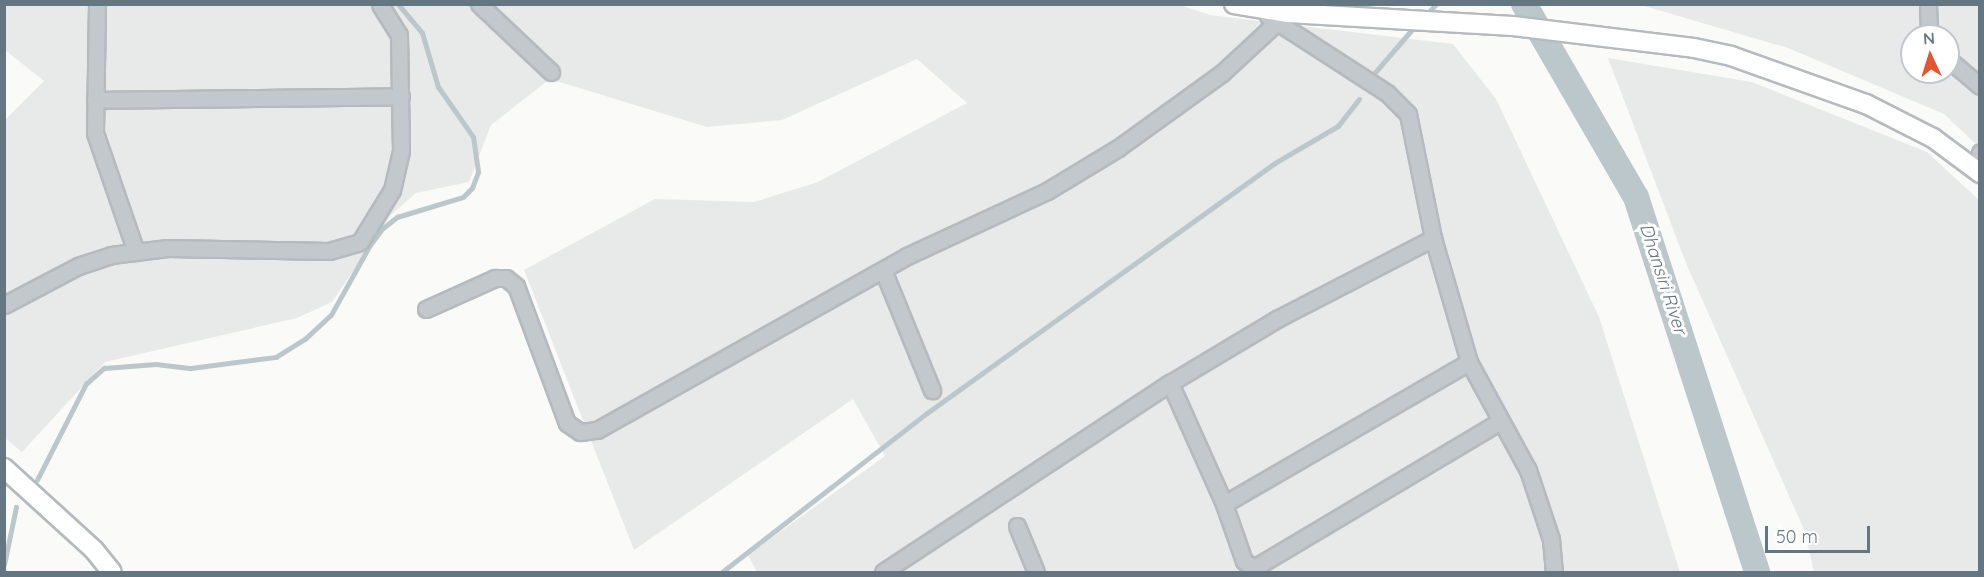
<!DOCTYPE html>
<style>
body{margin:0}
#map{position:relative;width:1984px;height:577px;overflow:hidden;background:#fafaf8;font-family:Quicksand,sans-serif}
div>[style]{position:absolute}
.built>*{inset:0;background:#e8e9e9}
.stream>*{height:4.5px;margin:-2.25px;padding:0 2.25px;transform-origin:2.25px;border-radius:2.25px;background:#bbc7cb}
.river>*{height:26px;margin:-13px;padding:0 13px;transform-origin:13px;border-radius:13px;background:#bbc7cb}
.roads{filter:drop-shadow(2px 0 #b5babe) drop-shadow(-2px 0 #b5babe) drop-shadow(0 2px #b5babe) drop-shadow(0 -2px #b5babe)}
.minor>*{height:15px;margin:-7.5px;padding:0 7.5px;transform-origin:7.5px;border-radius:7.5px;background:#c3c8cc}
.major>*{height:18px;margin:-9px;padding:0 9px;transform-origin:9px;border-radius:9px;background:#fff}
span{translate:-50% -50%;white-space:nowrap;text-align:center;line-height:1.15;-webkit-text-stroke:6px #fff;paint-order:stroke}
.water-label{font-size:18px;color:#60757c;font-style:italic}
.frame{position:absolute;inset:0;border:6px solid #657683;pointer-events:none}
.north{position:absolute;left:1900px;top:24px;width:60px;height:60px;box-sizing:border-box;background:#fff;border:2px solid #c1c8cd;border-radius:50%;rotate:356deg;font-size:16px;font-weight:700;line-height:24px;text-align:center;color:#657683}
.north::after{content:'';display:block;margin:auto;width:21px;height:27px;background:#e4572e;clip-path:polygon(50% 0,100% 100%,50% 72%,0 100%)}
.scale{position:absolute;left:1765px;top:526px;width:105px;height:27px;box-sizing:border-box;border:3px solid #657683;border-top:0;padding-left:8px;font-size:18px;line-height:21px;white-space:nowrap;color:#657683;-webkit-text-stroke:4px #fff;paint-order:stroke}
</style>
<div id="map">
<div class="built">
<i style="clip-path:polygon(5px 5px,1180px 5px,1210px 15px,1453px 44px,1496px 99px,1599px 317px,1680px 572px,757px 572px,748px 555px,885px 456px,853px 399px,634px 550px,524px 270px,655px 199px,754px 202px,818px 182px,967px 103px,917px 59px,782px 120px,707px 127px,550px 79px,491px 125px,469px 182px,416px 193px,391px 215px,332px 302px,297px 318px,105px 362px,22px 452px,5px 438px,5px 120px,44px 81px,5px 50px)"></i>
<i style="clip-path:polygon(evenodd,1641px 5px,1979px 5px,1979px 147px,1944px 114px,1788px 48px,1641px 5px,1912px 36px,1948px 36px,1948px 72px,1912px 72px,1912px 36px)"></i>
<i style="clip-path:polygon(1608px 58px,1752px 82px,1927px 152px,1979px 200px,1979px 572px,1814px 572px,1805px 532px,1686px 263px)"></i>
</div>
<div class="stream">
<i style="left:1425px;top:16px;width:16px;rotate:-47deg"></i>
<i style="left:1372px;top:76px;width:66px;rotate:-49.3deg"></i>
<i style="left:37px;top:480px;width:108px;rotate:-63deg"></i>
<i style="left:86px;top:384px;width:24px;rotate:-42deg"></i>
<i style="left:104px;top:368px;width:52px;rotate:-4.4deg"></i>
<i style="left:156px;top:364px;width:35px;rotate:7deg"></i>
<i style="left:191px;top:368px;width:86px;rotate:-7.4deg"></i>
<i style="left:276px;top:357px;width:34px;rotate:-32deg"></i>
<i style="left:305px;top:339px;width:35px;rotate:-43deg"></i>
<i style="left:331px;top:315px;width:80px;rotate:-60.9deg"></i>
<i style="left:370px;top:245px;width:21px;rotate:-53deg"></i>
<i style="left:383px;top:228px;width:18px;rotate:-38deg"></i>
<i style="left:397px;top:217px;width:69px;rotate:-16.9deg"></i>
<i style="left:463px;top:197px;width:13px;rotate:-45deg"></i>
<i style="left:472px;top:188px;width:17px;rotate:-69deg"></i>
<i style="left:478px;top:172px;width:35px;rotate:-98deg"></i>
<i style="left:473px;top:137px;width:61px;rotate:-125deg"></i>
<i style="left:438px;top:87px;width:56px;rotate:-106.5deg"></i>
<i style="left:422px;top:33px;width:38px;rotate:-130deg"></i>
<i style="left:4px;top:565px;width:59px;rotate:-78.3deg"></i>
<i style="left:722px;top:572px;width:259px;rotate:-37.8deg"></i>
<i style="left:927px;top:413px;width:428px;rotate:-35.7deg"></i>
<i style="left:1275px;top:163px;width:73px;rotate:-30.4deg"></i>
<i style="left:1338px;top:126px;width:34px;rotate:-52deg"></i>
</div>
<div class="river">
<i style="left:1524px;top:4px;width:223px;rotate:59.9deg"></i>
<i style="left:1636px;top:197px;width:394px;rotate:72.1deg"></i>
</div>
<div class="roads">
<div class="minor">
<i style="left:97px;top:4px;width:129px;rotate:90.9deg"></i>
<i style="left:95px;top:133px;width:126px;rotate:71deg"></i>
<i style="left:479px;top:4px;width:99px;rotate:43.4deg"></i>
<i style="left:1928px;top:4px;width:32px;rotate:88deg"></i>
<i style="left:1268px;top:16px;width:142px;rotate:32.9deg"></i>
<i style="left:1387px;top:93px;width:30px;rotate:45deg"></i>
<i style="left:1408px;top:114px;width:126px;rotate:78.6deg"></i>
<i style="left:1433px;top:238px;width:129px;rotate:73.8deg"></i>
<i style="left:1469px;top:362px;width:123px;rotate:61.4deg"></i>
<i style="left:1528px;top:470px;width:73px;rotate:71.6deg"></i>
<i style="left:1551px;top:539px;width:33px;rotate:85deg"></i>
<i style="left:1948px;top:59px;width:42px;rotate:40.2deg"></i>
<i style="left:95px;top:100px;width:306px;rotate:-0.7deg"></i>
<i style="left:1976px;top:170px;width:18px;rotate:-77deg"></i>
<i style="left:883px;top:270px;width:130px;rotate:67.8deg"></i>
<i style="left:4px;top:305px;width:84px;rotate:-27.8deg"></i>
<i style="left:78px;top:266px;width:35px;rotate:-18deg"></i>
<i style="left:111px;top:255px;width:57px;rotate:-7deg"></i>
<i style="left:168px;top:248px;width:161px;rotate:1.1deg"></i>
<i style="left:329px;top:251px;width:32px;rotate:-16deg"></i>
<i style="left:360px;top:242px;width:61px;rotate:-58.4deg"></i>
<i style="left:392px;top:190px;width:40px;rotate:-77deg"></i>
<i style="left:401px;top:151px;width:116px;rotate:-91deg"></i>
<i style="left:399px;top:35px;width:36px;rotate:-122deg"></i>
<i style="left:426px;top:309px;width:76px;rotate:-24.2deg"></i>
<i style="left:495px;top:278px;width:11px"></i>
<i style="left:506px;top:278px;width:13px;rotate:39deg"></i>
<i style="left:516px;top:286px;width:146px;rotate:69.6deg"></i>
<i style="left:567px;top:423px;width:16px;rotate:35deg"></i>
<i style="left:580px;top:432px;width:17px;rotate:-7deg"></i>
<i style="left:597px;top:430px;width:355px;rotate:-29.3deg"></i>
<i style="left:907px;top:256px;width:154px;rotate:-24.9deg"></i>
<i style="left:1047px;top:191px;width:83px;rotate:-31.2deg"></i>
<i style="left:1118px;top:148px;width:128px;rotate:-35.8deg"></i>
<i style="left:1222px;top:73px;width:75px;rotate:-42.8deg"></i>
<i style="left:1170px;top:383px;width:133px;rotate:65.9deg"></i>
<i style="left:1224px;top:504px;width:60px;rotate:70.7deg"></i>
<i style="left:1244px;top:561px;width:12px;rotate:35deg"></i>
<i style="left:1254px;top:568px;width:287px;rotate:-30.8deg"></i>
<i style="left:1224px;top:504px;width:283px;rotate:-30.1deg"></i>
<i style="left:1017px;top:526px;width:50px;rotate:67.6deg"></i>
<i style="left:883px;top:572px;width:344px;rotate:-33.4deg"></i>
<i style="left:1170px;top:383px;width:125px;rotate:-30.9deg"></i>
<i style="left:1277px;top:319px;width:176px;rotate:-27.4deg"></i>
</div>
<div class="major">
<i style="left:1234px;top:4px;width:55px;rotate:9.5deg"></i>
<i style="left:1288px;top:13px;width:225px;rotate:3.3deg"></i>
<i style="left:1513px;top:26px;width:182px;rotate:6.9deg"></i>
<i style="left:1694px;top:48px;width:38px;rotate:12deg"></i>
<i style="left:1731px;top:56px;width:143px;rotate:19.6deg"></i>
<i style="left:1866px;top:104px;width:75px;rotate:26.9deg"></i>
<i style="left:1933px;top:138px;width:59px;rotate:36.7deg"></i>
<i style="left:4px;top:468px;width:122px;rotate:42.3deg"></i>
<i style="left:94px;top:550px;width:28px;rotate:51deg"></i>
</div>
</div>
<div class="water-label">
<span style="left:1663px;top:279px;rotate:72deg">Dhansiri River</span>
</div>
<div class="frame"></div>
<div class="north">N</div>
<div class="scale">50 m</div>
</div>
